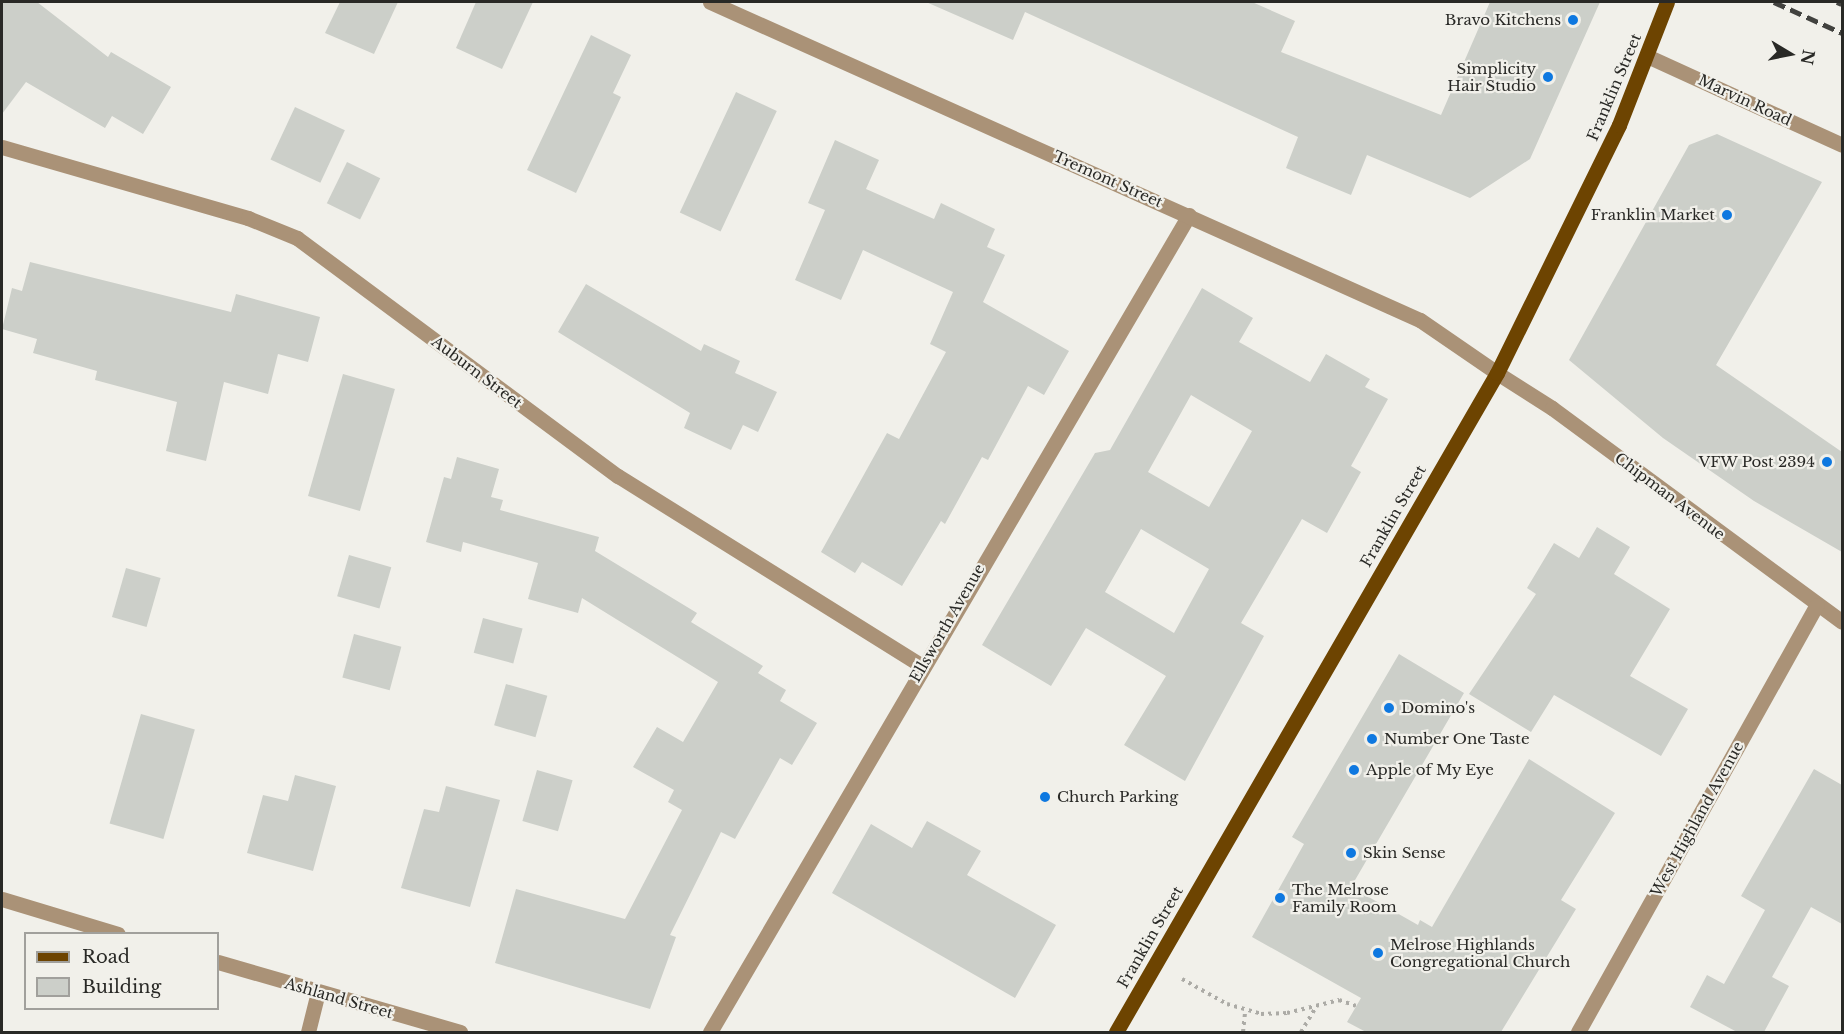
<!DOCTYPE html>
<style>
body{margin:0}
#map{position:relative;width:1844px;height:1034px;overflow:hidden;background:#f1f0ea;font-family:"Libre Baskerville",serif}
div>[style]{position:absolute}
.building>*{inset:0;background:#cccfc9;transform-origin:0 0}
.path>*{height:4px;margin-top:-2px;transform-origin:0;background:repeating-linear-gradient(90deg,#acaba6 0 3px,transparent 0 7.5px)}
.minor>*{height:15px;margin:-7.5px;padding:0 7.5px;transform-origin:7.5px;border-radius:7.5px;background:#aa9277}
.tertiary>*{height:15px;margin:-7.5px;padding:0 7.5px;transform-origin:7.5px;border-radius:7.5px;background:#aa9277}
.primary>*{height:15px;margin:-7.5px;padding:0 7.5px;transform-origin:7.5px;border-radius:7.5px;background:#6d4401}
.rail>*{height:4.5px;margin-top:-2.25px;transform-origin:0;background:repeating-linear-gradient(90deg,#42423f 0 12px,transparent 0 18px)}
.dots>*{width:16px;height:16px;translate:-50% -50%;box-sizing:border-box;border:3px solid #f1f0ea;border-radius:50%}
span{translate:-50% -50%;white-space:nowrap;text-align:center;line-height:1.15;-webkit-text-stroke:4.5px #f1f0ea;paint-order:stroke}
.poi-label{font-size:15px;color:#292926}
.right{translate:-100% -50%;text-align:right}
.left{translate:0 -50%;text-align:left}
.street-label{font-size:15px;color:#292926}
.frame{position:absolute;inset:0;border:3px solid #292926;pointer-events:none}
.legend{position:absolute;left:24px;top:932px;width:195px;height:78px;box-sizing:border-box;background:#f1f0ea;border:2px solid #a1a09c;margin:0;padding:8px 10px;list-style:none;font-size:18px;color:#292926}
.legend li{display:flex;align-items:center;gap:12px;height:30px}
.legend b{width:30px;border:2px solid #a1a09c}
.north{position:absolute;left:1760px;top:24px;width:60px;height:60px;-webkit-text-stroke:4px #f1f0ea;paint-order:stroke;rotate:100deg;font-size:16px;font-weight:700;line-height:24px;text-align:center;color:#292926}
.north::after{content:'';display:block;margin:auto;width:21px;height:27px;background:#292926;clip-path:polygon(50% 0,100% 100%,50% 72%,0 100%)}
</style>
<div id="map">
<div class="building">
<i style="clip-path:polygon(2px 2px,37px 2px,108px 57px,111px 52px,171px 87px,143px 134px,112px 116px,105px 128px,26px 82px,2px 114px)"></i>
<i style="clip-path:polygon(340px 2px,398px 2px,374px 54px,325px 33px)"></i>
<i style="clip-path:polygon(476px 2px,533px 2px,502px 69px,456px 48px)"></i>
<i style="clip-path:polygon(926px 2px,1252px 2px,1295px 21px,1281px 52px,1441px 115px,1490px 2px,1600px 2px,1530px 159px,1470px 198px,1367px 155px,1351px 195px,1286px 168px,1298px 137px,1025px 12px,1013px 40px)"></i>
<i style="clip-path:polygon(591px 35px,631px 55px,613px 93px,621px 97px,576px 193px,527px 170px)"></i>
<i style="left:736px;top:92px;width:45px;height:133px;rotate:25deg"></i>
<i style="left:295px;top:107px;width:55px;height:58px;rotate:25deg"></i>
<i style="clip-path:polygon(1717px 134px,1822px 182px,1716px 365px,1842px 452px,1842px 552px,1754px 501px,1663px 438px,1569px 360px,1689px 145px)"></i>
<i style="clip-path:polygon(835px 140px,879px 160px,866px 189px,934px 219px,941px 203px,995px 229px,987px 247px,1005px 255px,983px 302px,1069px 351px,1044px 395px,1028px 386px,988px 460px,982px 457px,945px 524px,941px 521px,902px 586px,862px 562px,855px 573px,821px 552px,887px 433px,899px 439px,946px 352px,930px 344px,953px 292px,863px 250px,841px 300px,795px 280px,825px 210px,808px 203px)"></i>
<i style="left:347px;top:162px;width:37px;height:46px;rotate:26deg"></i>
<i style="clip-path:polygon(30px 262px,231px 312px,236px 294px,320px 317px,308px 362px,278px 354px,268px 394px,224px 382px,206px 461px,166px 451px,177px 402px,95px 380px,97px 371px,33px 353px,37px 339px,2px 329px,12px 288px,22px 291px)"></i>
<i style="clip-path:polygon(586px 284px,701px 351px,704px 344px,740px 361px,735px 373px,777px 392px,758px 432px,743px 425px,731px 450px,684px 428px,690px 413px,558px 332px)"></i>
<i style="clip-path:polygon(evenodd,1202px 288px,1253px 318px,1239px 342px,1310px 382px,1326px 354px,1370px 379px,1365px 387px,1388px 399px,1351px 466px,1361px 472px,1327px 533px,1302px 519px,1241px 623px,1264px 636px,1185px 781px,1124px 745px,1166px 676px,1086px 628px,1051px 686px,982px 645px,1095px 453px,1110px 450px,1202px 288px,1191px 395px,1252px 431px,1209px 507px,1148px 472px,1191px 395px,1202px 288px,1141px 529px,1209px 569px,1174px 633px,1105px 592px,1141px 529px)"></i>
<i style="left:343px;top:374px;width:54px;height:127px;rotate:16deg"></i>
<i style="clip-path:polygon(457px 457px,499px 469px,491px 497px,503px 500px,500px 510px,599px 537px,595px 551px,697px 613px,691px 622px,763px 666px,758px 673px,786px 690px,780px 701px,817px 723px,792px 765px,780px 758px,735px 839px,721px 832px,670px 935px,676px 937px,650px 1009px,495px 963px,516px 889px,625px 919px,682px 810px,668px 802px,674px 790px,633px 767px,657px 727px,683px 742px,718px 682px,582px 598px,578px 613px,528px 599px,538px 563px,463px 542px,461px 552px,426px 542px,444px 477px,451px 479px)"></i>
<i style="clip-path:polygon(1597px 527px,1630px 547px,1614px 574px,1670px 609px,1630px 676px,1688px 709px,1661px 756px,1554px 695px,1531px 732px,1469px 694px,1536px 594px,1527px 588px,1554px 543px,1579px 558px)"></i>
<i style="left:349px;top:555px;width:44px;height:43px;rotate:16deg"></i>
<i style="left:126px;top:568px;width:36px;height:51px;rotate:16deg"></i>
<i style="left:483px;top:618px;width:41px;height:36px;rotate:15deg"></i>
<i style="left:354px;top:634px;width:49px;height:45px;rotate:15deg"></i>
<i style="clip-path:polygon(1399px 654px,1464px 693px,1351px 887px,1418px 925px,1420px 920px,1432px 927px,1529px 759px,1615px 813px,1561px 900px,1576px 909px,1501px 1032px,1366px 1032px,1347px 1022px,1361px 998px,1252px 937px,1304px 844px,1292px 837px)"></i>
<i style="left:506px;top:684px;width:43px;height:43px;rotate:16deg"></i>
<i style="left:141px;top:714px;width:56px;height:114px;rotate:16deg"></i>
<i style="clip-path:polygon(1814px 769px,1842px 785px,1842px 924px,1811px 907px,1772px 977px,1789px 986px,1764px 1032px,1737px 1032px,1690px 1007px,1707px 975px,1724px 984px,1765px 910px,1741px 896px)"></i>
<i style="left:537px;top:770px;width:37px;height:53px;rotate:16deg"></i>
<i style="clip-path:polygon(295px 775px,336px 786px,313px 871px,247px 853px,263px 795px,288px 801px)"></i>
<i style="clip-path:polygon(446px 786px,500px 800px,470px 907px,401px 888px,424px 809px,439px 812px)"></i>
<i style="clip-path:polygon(927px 821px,981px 851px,967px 875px,1056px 925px,1015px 998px,832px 893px,871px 824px,912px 848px)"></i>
</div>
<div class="path">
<i style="left:1182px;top:979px;width:51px;rotate:29.1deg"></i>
<i style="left:1227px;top:1004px;width:35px;rotate:16deg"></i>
<i style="left:1261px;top:1014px;width:26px;rotate:-2deg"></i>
<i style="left:1287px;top:1013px;width:54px;rotate:-14deg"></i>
<i style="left:1339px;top:1000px;width:18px;rotate:19deg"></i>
<i style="left:1243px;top:1032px;width:20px;rotate:-84deg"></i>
<i style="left:1301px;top:1032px;width:29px;rotate:-59deg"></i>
</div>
<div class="minor">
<i style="left:1647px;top:56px;width:214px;rotate:24.5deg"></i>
<i style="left:2px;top:147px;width:256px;rotate:16.1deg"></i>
<i style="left:248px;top:218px;width:53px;rotate:22.2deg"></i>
<i style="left:297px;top:238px;width:400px;rotate:36.6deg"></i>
<i style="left:618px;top:476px;width:358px;rotate:32deg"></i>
<i style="left:1497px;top:373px;width:65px;rotate:32.5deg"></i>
<i style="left:1552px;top:408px;width:360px;rotate:36.4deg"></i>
<i style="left:2px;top:899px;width:121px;rotate:16.8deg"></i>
<i style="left:218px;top:962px;width:252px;rotate:16.1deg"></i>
<i style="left:308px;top:1032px;width:41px;rotate:-76deg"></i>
<i style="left:710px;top:1032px;width:947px;rotate:-59.62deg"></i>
<i style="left:1578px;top:1032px;width:489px;rotate:-60.8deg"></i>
</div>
<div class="tertiary">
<i style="left:710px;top:2px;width:778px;rotate:24.13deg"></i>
<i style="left:1420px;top:320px;width:93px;rotate:34.5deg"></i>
</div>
<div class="primary">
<i style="left:1116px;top:1032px;width:761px;rotate:-59.97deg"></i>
<i style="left:1497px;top:373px;width:276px;rotate:-63.8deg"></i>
<i style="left:1619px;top:125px;width:132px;rotate:-68.7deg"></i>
</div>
<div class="rail">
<i style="left:1774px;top:2px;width:75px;rotate:24.5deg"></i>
<i style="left:1837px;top:2px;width:5px;rotate:22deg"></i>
</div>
<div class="dots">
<i style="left:1573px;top:20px;background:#0e78e0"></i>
<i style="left:1548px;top:77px;background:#0e78e0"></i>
<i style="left:1727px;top:215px;background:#0e78e0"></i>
<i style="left:1827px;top:462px;background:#0e78e0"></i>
<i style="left:1389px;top:708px;background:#0e78e0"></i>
<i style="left:1372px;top:739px;background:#0e78e0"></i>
<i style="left:1354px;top:770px;background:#0e78e0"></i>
<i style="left:1045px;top:797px;background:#0e78e0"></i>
<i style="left:1351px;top:853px;background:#0e78e0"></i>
<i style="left:1280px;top:898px;background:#0e78e0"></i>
<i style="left:1378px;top:953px;background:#0e78e0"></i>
</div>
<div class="poi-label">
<span class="right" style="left:1561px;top:20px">Bravo Kitchens</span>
<span class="right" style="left:1536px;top:77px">Simplicity<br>Hair Studio</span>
<span class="right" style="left:1715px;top:215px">Franklin Market</span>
<span class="right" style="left:1815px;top:462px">VFW Post 2394</span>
<span class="left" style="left:1401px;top:708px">Domino's</span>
<span class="left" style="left:1384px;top:739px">Number One Taste</span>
<span class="left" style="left:1366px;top:770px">Apple of My Eye</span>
<span class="left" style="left:1057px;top:797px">Church Parking</span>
<span class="left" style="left:1363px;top:853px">Skin Sense</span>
<span class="left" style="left:1292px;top:898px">The Melrose<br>Family Room</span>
<span class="left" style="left:1390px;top:953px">Melrose Highlands<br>Congregational Church</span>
</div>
<div class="street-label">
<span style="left:1614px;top:87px;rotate:-67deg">Franklin Street</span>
<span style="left:1745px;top:100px;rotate:25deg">Marvin Road</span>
<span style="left:1108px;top:179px;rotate:24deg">Tremont Street</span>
<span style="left:477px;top:372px;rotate:37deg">Auburn Street</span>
<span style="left:1670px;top:496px;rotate:37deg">Chipman Avenue</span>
<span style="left:1393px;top:516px;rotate:-60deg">Franklin Street</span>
<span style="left:947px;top:623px;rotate:-60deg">Ellsworth Avenue</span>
<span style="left:1697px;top:819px;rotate:-61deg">West Highland Avenue</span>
<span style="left:1150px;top:937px;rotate:-60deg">Franklin Street</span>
<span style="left:339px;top:998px;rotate:16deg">Ashland Street</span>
</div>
<div class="frame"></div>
<ul class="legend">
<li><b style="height:8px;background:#6d4401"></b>Road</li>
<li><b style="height:16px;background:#cccfc9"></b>Building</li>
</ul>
<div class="north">N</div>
</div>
